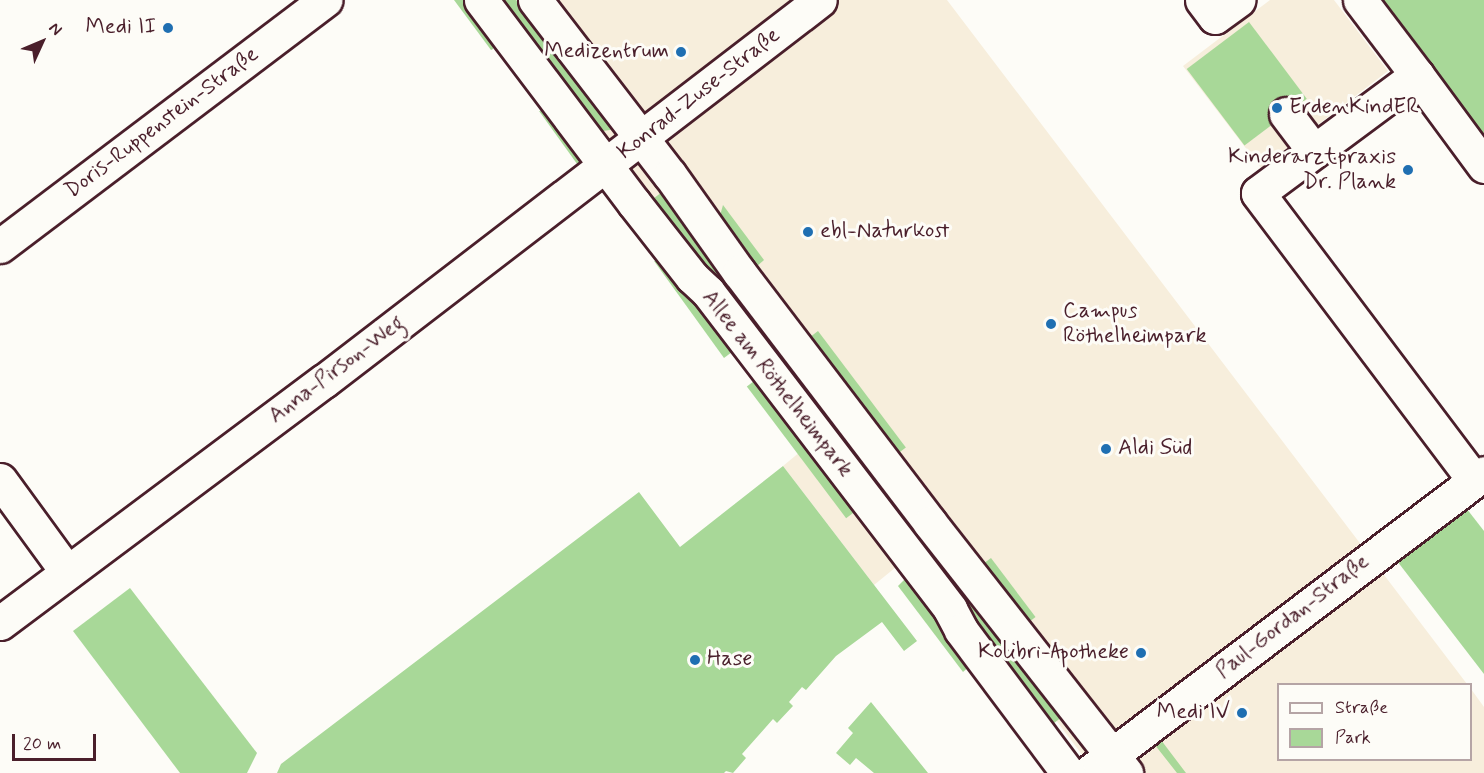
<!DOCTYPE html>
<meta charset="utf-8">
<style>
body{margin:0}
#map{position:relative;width:1484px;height:773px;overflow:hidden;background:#fdfcf7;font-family:Mynerve,sans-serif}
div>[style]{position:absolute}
.built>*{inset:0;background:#f7eedc}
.green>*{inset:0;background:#a8d898;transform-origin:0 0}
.roads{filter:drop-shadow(2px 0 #4a1f2b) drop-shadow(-2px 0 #4a1f2b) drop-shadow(0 2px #4a1f2b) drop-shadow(0 -2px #4a1f2b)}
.street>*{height:33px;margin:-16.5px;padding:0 16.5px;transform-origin:16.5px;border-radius:16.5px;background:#fdfcf7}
.secondary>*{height:33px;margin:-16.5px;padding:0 16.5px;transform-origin:16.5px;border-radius:16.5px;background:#fdfcf7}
.dots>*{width:16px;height:16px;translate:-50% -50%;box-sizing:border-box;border:3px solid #fdfcf7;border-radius:50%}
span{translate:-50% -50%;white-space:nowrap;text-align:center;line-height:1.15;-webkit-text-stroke:6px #fdfcf7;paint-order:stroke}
.poi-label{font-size:22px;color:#4a1f2b}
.right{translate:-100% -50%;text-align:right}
.left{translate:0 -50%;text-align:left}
.street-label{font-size:22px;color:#4a1f2b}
.legend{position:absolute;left:1277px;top:683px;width:195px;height:78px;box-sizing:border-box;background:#fdfcf7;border:2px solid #b5a4a5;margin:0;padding:8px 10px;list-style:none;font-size:18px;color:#4a1f2b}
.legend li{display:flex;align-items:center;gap:12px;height:30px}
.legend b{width:30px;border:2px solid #b5a4a5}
.north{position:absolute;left:12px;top:12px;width:60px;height:60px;-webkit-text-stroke:4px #fdfcf7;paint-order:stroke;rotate:46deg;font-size:16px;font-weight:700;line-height:24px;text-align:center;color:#4a1f2b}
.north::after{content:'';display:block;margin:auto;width:21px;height:27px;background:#4a1f2b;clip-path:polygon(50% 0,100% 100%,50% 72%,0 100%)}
.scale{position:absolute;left:12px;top:734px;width:84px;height:27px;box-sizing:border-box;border:3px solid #4a1f2b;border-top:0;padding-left:8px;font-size:18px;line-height:21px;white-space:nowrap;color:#4a1f2b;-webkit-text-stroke:4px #fdfcf7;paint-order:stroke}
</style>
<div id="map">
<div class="built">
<i style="clip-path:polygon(496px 0,947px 0,1467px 684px,1278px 684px,1278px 760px,1470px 760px,1471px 689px,1484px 707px,1484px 773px,1096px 773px,923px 545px,874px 585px,783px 466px,824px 432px)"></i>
<i style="clip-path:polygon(1270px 0,1334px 0,1388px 71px,1261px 168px,1183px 66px)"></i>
</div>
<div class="green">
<i style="clip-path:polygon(454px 0,466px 0,495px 37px,493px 49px,491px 50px)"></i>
<i style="clip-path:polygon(497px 0,516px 0,613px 127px,610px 130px,603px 131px,583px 113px)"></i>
<i style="clip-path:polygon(1373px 0,1484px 0,1484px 146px)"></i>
<i style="left:1249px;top:22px;width:96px;height:78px;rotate:53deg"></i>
<i style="clip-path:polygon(539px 111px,551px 112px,584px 155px,580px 168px)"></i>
<i style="left:666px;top:189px;width:170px;height:21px;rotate:53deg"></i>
<i style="clip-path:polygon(723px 205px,764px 260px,756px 267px,719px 219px)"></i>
<i style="clip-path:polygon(654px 261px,666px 262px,740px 346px,724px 358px)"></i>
<i style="left:818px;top:331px;width:146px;height:19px;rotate:53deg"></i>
<i style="left:790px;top:353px;width:155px;height:20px;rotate:53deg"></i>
<i style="left:762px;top:375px;width:165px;height:19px;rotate:53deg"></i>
<i style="clip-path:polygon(783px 466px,917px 641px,904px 651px,882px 622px,836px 656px,806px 690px,802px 687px,789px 702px,793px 706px,777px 723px,773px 719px,742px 754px,746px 758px,733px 773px,726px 771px,724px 773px,277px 773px,281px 764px,639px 492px,680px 547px)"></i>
<i style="clip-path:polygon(1463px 504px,1484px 531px,1484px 674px,1394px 557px)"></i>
<i style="left:937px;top:548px;width:210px;height:19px;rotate:52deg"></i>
<i style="left:991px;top:558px;width:74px;height:11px;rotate:53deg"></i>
<i style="clip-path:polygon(912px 572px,971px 665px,963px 672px,898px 586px)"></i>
<i style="clip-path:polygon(130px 588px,257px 753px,247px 773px,180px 773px,73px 631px)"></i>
<i style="clip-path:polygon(871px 702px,928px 773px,874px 773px,856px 758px,850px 765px,836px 753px,853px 733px,848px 728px)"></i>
<i style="clip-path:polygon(1160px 730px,1165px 736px,1161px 740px,1186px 773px,1177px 773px,1151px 740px)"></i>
</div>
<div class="roads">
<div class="street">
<i style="left:1202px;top:0;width:21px;rotate:53deg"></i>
<i style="left:1215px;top:17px;width:29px;rotate:-36deg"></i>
<i style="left:1360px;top:0;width:94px;rotate:52.8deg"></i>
<i style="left:1286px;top:114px;width:46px;rotate:52.9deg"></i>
<i style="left:0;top:246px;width:408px;rotate:-37.1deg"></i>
<i style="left:0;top:480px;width:114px;rotate:53.9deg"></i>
<i style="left:1474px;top:480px;width:359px;rotate:-127deg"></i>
<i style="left:1258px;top:193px;width:198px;rotate:-36.6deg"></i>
<i style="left:1417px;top:75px;width:113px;rotate:53.6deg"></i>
<i style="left:0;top:623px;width:404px;rotate:-36.8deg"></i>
<i style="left:324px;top:381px;width:625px;rotate:-37.53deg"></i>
<i style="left:1088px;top:773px;width:497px;rotate:-37.1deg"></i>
</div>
<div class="secondary">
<i style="left:481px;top:0;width:254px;rotate:53deg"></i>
<i style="left:634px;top:203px;width:94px;rotate:51.9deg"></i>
<i style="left:692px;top:277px;width:22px;rotate:43deg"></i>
<i style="left:708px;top:292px;width:399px;rotate:52.6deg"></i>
<i style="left:950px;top:609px;width:24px;rotate:62deg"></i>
<i style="left:961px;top:630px;width:179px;rotate:53.2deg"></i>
<i style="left:535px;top:0;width:221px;rotate:52.4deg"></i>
<i style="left:670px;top:175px;width:119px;rotate:54.6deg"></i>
<i style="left:739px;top:272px;width:315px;rotate:52.7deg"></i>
<i style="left:930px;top:523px;width:318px;rotate:51.9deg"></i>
</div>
</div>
<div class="dots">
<i style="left:168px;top:28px;background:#1f6fb2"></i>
<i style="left:681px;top:52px;background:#1f6fb2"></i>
<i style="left:1277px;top:108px;background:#1f6fb2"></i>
<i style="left:1408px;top:170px;background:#1f6fb2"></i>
<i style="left:808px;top:232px;background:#1f6fb2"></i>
<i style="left:1051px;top:324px;background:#1f6fb2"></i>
<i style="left:1106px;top:449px;background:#1f6fb2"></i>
<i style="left:1141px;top:653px;background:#1f6fb2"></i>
<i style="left:695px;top:660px;background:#1f6fb2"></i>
<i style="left:1242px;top:713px;background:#1f6fb2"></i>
</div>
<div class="poi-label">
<span class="right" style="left:156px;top:28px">Medi II</span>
<span class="right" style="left:669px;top:52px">Medizentrum</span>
<span class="left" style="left:1289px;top:108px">ErdenKindER</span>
<span class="right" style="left:1396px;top:170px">Kinderarztpraxis<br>Dr. Plank</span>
<span class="left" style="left:820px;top:232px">ebl-Naturkost</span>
<span class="left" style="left:1063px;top:324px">Campus<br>Röthelheimpark</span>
<span class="left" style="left:1118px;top:449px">Aldi Süd</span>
<span class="right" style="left:1129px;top:653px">Kolibri-Apotheke</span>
<span class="left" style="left:707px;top:660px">Hase</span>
<span class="right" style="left:1230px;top:713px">Medi IV</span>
</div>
<div class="street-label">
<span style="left:699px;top:94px;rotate:-38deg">Konrad-Zuse-Straße</span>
<span style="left:162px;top:123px;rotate:-37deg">Doris-Ruppenstein-Straße</span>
<span style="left:337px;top:370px;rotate:-37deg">Anna-Pirson-Weg</span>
<span style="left:777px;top:384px;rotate:52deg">Allee am Röthelheimpark</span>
<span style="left:1293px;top:617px;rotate:-38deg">Paul-Gordan-Straße</span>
</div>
<ul class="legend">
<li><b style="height:8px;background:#fdfcf7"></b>Straße</li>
<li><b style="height:16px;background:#a8d898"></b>Park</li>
</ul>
<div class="north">N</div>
<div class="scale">20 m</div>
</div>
